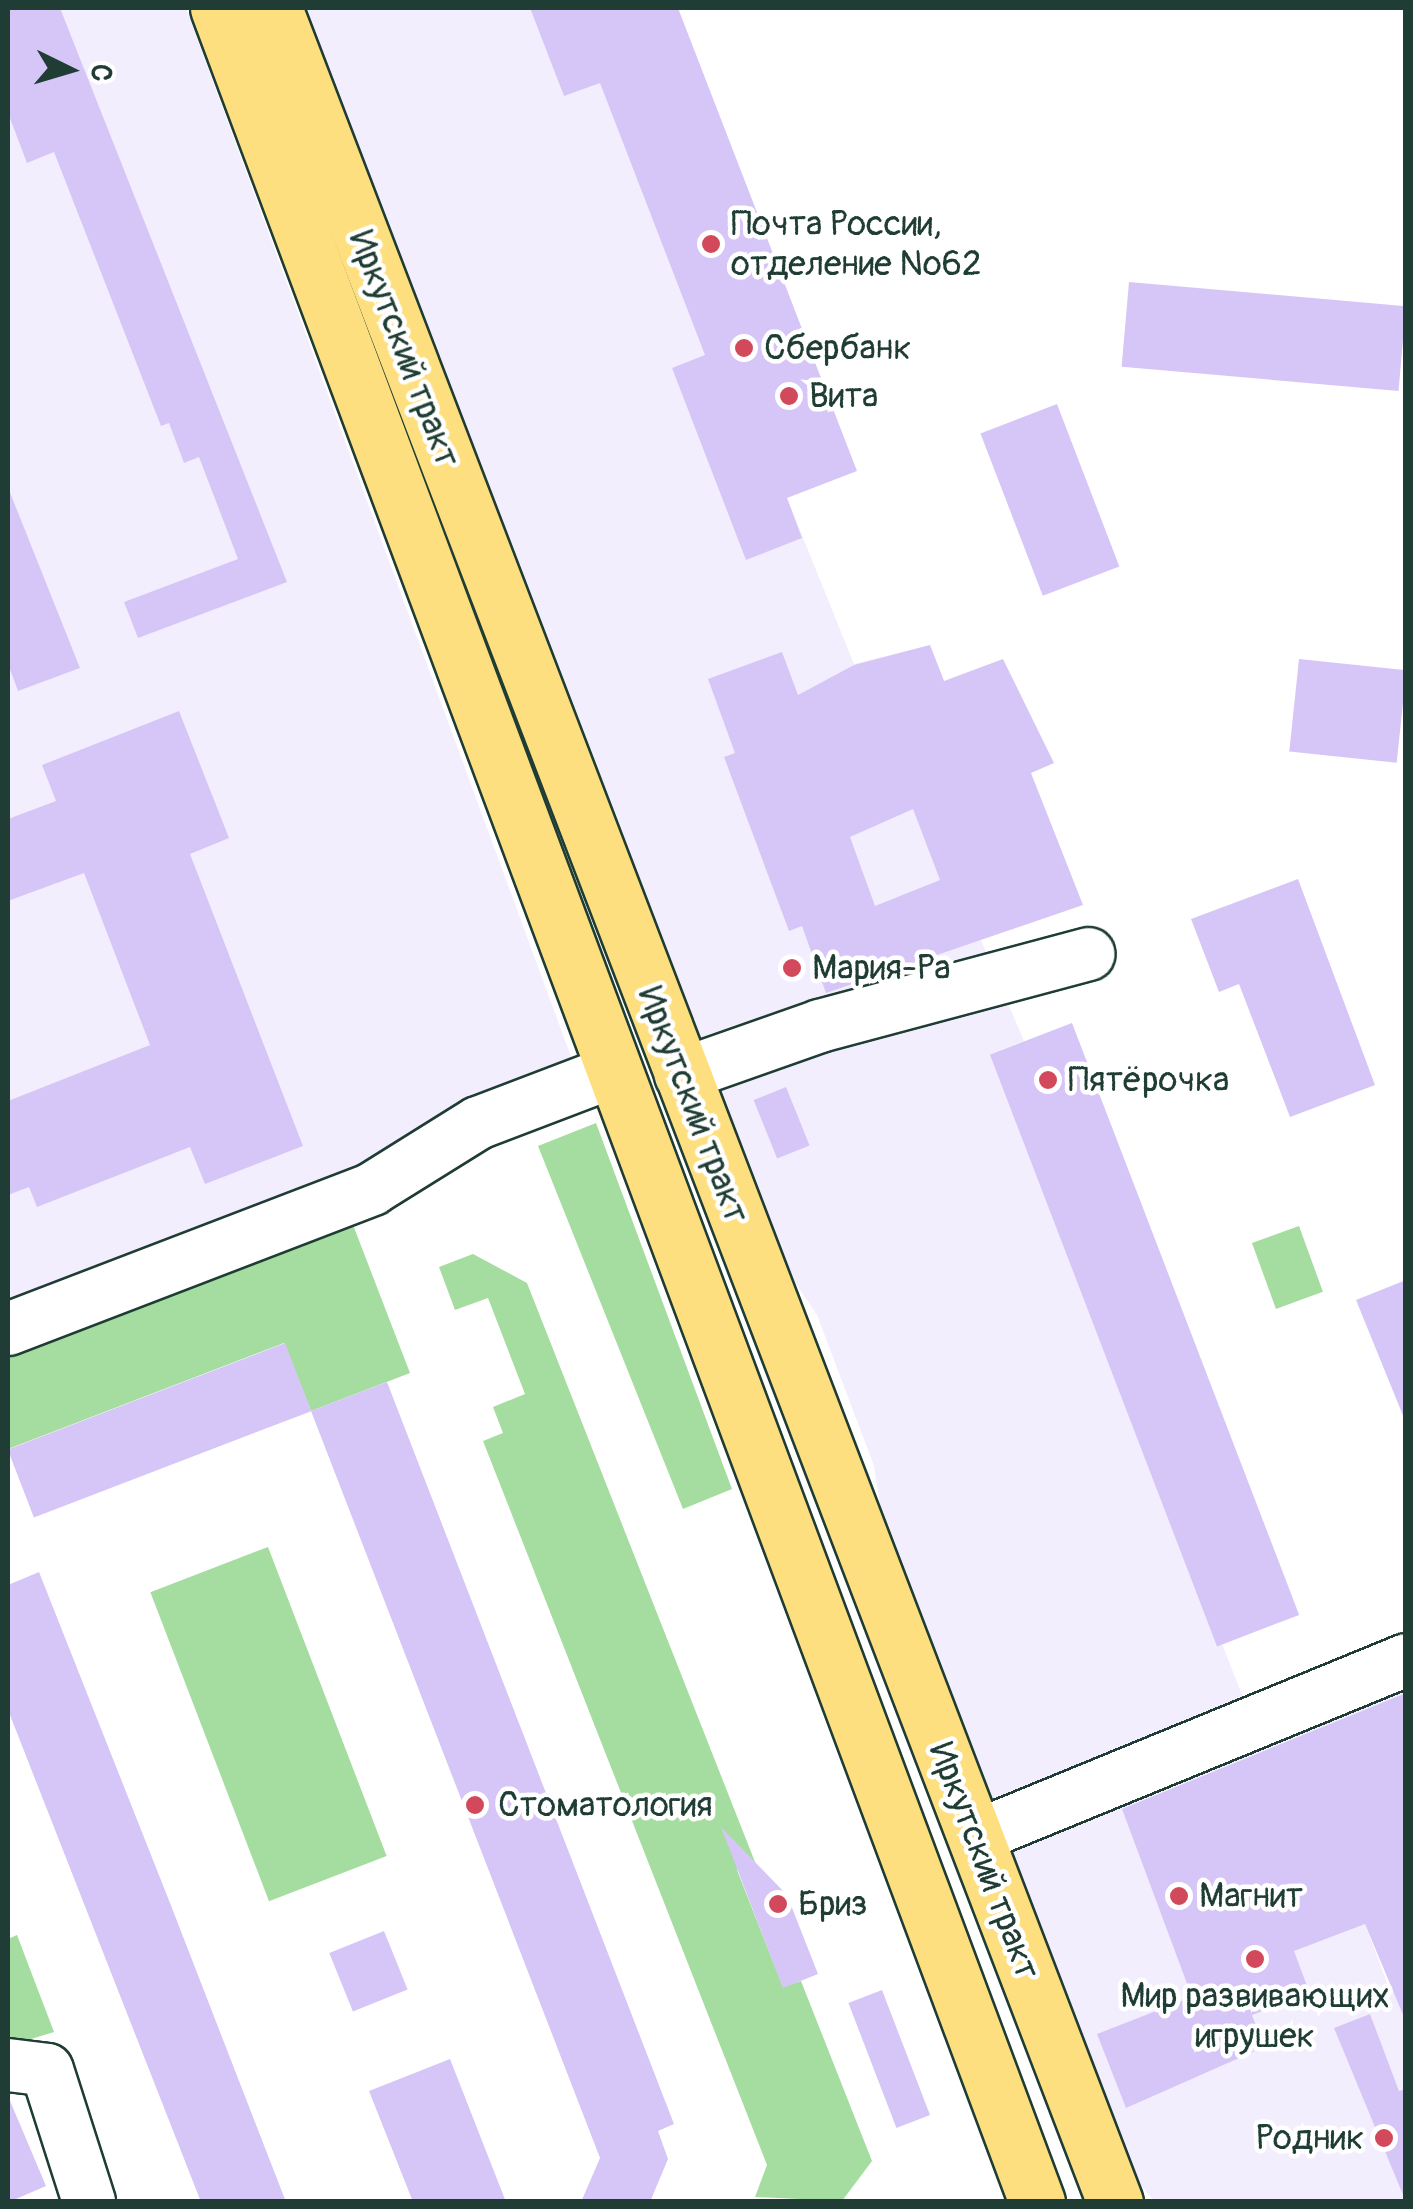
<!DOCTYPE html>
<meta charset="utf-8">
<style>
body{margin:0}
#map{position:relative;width:1413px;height:2209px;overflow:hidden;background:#fff;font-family:Pangolin,sans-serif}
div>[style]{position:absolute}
.built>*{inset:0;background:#f3eefd}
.green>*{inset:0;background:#a5dca0;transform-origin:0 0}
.building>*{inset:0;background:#d6c6f7;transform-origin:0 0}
.roads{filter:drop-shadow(2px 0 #1f3d34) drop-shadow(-2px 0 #1f3d34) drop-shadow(0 2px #1f3d34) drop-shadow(0 -2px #1f3d34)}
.minor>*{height:52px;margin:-26px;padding:0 26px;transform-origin:26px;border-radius:26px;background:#fff}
.major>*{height:55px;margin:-27.5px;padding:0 27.5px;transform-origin:27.5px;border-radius:27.5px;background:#fedf80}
.dots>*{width:28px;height:28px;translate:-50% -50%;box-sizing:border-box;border:5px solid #fff;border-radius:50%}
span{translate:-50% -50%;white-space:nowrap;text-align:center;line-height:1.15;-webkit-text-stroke:9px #fff;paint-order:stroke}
.poi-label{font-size:35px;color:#1f3d34}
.left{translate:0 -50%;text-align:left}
.right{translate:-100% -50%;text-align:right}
.street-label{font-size:35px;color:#1f3d34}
.frame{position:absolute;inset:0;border:10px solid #1f3d34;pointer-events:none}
.north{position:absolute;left:20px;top:20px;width:100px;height:100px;-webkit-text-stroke:8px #fff;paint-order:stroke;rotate:95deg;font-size:28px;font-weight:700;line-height:40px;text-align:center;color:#1f3d34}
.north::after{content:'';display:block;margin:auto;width:35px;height:45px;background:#1f3d34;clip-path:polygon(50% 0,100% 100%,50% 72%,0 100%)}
</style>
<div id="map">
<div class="built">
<i style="clip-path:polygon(8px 8px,186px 8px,584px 1092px,8px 1307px)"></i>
<i style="clip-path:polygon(304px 8px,587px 8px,776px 501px,787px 498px,854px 664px,930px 645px,944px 681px,968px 910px,1024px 1041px,990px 1054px,1261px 1743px,1402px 1689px,1405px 1698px,1365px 1924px,1391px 1993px,1405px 1988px,1405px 2201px,1154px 2201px,1131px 2173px,882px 1516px,874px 1466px,817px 1315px,794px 1281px)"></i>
</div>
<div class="green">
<i style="clip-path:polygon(596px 1123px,732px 1489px,683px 1509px,538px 1146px)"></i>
<i style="clip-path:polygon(350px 1217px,410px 1373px,311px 1411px,284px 1343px,8px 1449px,8px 1355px,18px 1344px)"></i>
<i style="left:1299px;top:1226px;width:70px;height:50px;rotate:70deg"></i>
<i style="clip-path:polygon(473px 1254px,527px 1283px,755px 1862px,737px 1870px,783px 1987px,801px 1981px,872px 2161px,842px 2201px,755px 2197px,767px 2165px,483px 1441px,503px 1433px,493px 1407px,525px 1394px,488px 1298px,455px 1310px,439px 1267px)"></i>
<i style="left:268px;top:1547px;width:331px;height:126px;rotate:69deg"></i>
<i style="clip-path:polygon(17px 1935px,54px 2032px,8px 2046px,8px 1939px)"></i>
</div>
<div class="building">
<i style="clip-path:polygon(8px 8px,60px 8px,287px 582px,138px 638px,124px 602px,238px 559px,199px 457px,184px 463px,169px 423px,161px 426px,54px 152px,27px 163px,8px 113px)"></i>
<i style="clip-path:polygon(530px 8px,678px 8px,857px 471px,787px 498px,802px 538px,746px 560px,672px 368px,705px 355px,600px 83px,564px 96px)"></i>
<i style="left:1129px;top:282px;width:278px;height:85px;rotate:5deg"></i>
<i style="left:1057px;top:404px;width:174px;height:82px;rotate:69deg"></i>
<i style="clip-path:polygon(9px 490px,80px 668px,18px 691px,8px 664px)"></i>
<i style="clip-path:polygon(evenodd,930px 645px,944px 681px,1003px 659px,1054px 763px,1031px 773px,1083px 905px,826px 993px,802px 926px,789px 931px,724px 757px,735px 753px,708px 679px,782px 652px,798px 695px,854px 665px,930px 645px,913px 809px,940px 880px,875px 906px,850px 837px,913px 809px)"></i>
<i style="left:1299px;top:659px;width:108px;height:93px;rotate:6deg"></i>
<i style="clip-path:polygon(179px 711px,229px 838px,190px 854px,303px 1146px,205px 1184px,190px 1147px,37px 1207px,29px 1187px,8px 1195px,8px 1101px,150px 1045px,84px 873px,8px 901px,8px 819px,56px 801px,42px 765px)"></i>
<i style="clip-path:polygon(1298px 879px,1375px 1085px,1290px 1117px,1239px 984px,1219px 992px,1191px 919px)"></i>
<i style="left:1072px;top:1023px;width:634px;height:88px;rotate:69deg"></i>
<i style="left:786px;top:1087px;width:63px;height:35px;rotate:68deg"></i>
<i style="clip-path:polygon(1406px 1280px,1406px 1418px,1404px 1418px,1356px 1300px)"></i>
<i style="left:285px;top:1343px;width:73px;height:297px;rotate:69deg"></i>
<i style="clip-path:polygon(387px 1382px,674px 2124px,658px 2131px,668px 2159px,650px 2202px,581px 2202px,600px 2158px,311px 1411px)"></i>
<i style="clip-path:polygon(39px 1572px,170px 1903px,286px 2202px,201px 2202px,8px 1710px,8px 1585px)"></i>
<i style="clip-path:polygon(1406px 1693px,1406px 2022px,1365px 1924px,1294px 1951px,1310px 1994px,1252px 2015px,1264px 2047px,1126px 2108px,1097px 2034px,1192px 1997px,1122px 1809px)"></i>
<i style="clip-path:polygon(721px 1827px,787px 1895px,818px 1974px,783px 1988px)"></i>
<i style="left:384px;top:1931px;width:63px;height:59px;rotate:68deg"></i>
<i style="left:882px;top:1990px;width:134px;height:36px;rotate:69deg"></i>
<i style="clip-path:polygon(1370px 2014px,1399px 2091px,1406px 2089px,1406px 2202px,1334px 2028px)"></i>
<i style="clip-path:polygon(450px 2059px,506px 2202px,413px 2202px,369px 2091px)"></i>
<i style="clip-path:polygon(8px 2096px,46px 2186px,9px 2202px,8px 2202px)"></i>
</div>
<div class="roads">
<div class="minor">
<i style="left:681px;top:1075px;width:147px;rotate:-19.4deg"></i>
<i style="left:820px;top:1026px;width:278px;rotate:-15deg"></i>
<i style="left:8px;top:1329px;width:390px;rotate:-21deg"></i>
<i style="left:372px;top:1189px;width:125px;rotate:-31.9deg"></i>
<i style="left:478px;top:1123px;width:146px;rotate:-20.9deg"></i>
<i style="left:975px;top:1837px;width:466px;rotate:-22.3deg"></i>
<i style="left:8px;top:2065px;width:39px;rotate:7deg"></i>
<i style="left:47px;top:2070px;width:139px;rotate:72.3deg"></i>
</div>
<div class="major">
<i style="left:218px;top:8px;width:2342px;rotate:69.53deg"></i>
<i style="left:274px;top:8px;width:2350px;rotate:69.03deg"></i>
</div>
</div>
<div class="dots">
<i style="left:711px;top:244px;background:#d1495b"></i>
<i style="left:744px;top:348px;background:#d1495b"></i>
<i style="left:789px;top:396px;background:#d1495b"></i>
<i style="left:792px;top:968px;background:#d1495b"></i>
<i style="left:1048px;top:1080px;background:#d1495b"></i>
<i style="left:475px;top:1805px;background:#d1495b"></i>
<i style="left:1179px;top:1896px;background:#d1495b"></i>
<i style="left:778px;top:1904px;background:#d1495b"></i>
<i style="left:1255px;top:1959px;background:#d1495b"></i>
<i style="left:1384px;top:2138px;background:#d1495b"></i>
</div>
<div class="poi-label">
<span class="left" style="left:731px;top:244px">Почта России,<br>отделение №62</span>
<span class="left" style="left:764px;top:348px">Сбербанк</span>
<span class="left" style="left:809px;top:396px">Вита</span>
<span class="left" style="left:812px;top:968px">Мария-Ра</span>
<span class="left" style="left:1068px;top:1080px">Пятёрочка</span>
<span class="left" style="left:498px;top:1805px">Стоматология</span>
<span class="left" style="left:1199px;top:1896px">Магнит</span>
<span class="left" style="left:798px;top:1904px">Бриз</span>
<span style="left:1255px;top:2016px">Мир развивающих<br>игрушек</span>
<span class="right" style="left:1364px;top:2138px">Родник</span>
</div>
<div class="street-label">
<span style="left:404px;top:349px;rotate:69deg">Иркутский тракт</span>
<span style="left:693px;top:1105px;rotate:69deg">Иркутский тракт</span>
<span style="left:984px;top:1861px;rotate:69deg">Иркутский тракт</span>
</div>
<div class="frame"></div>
<div class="north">С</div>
</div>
